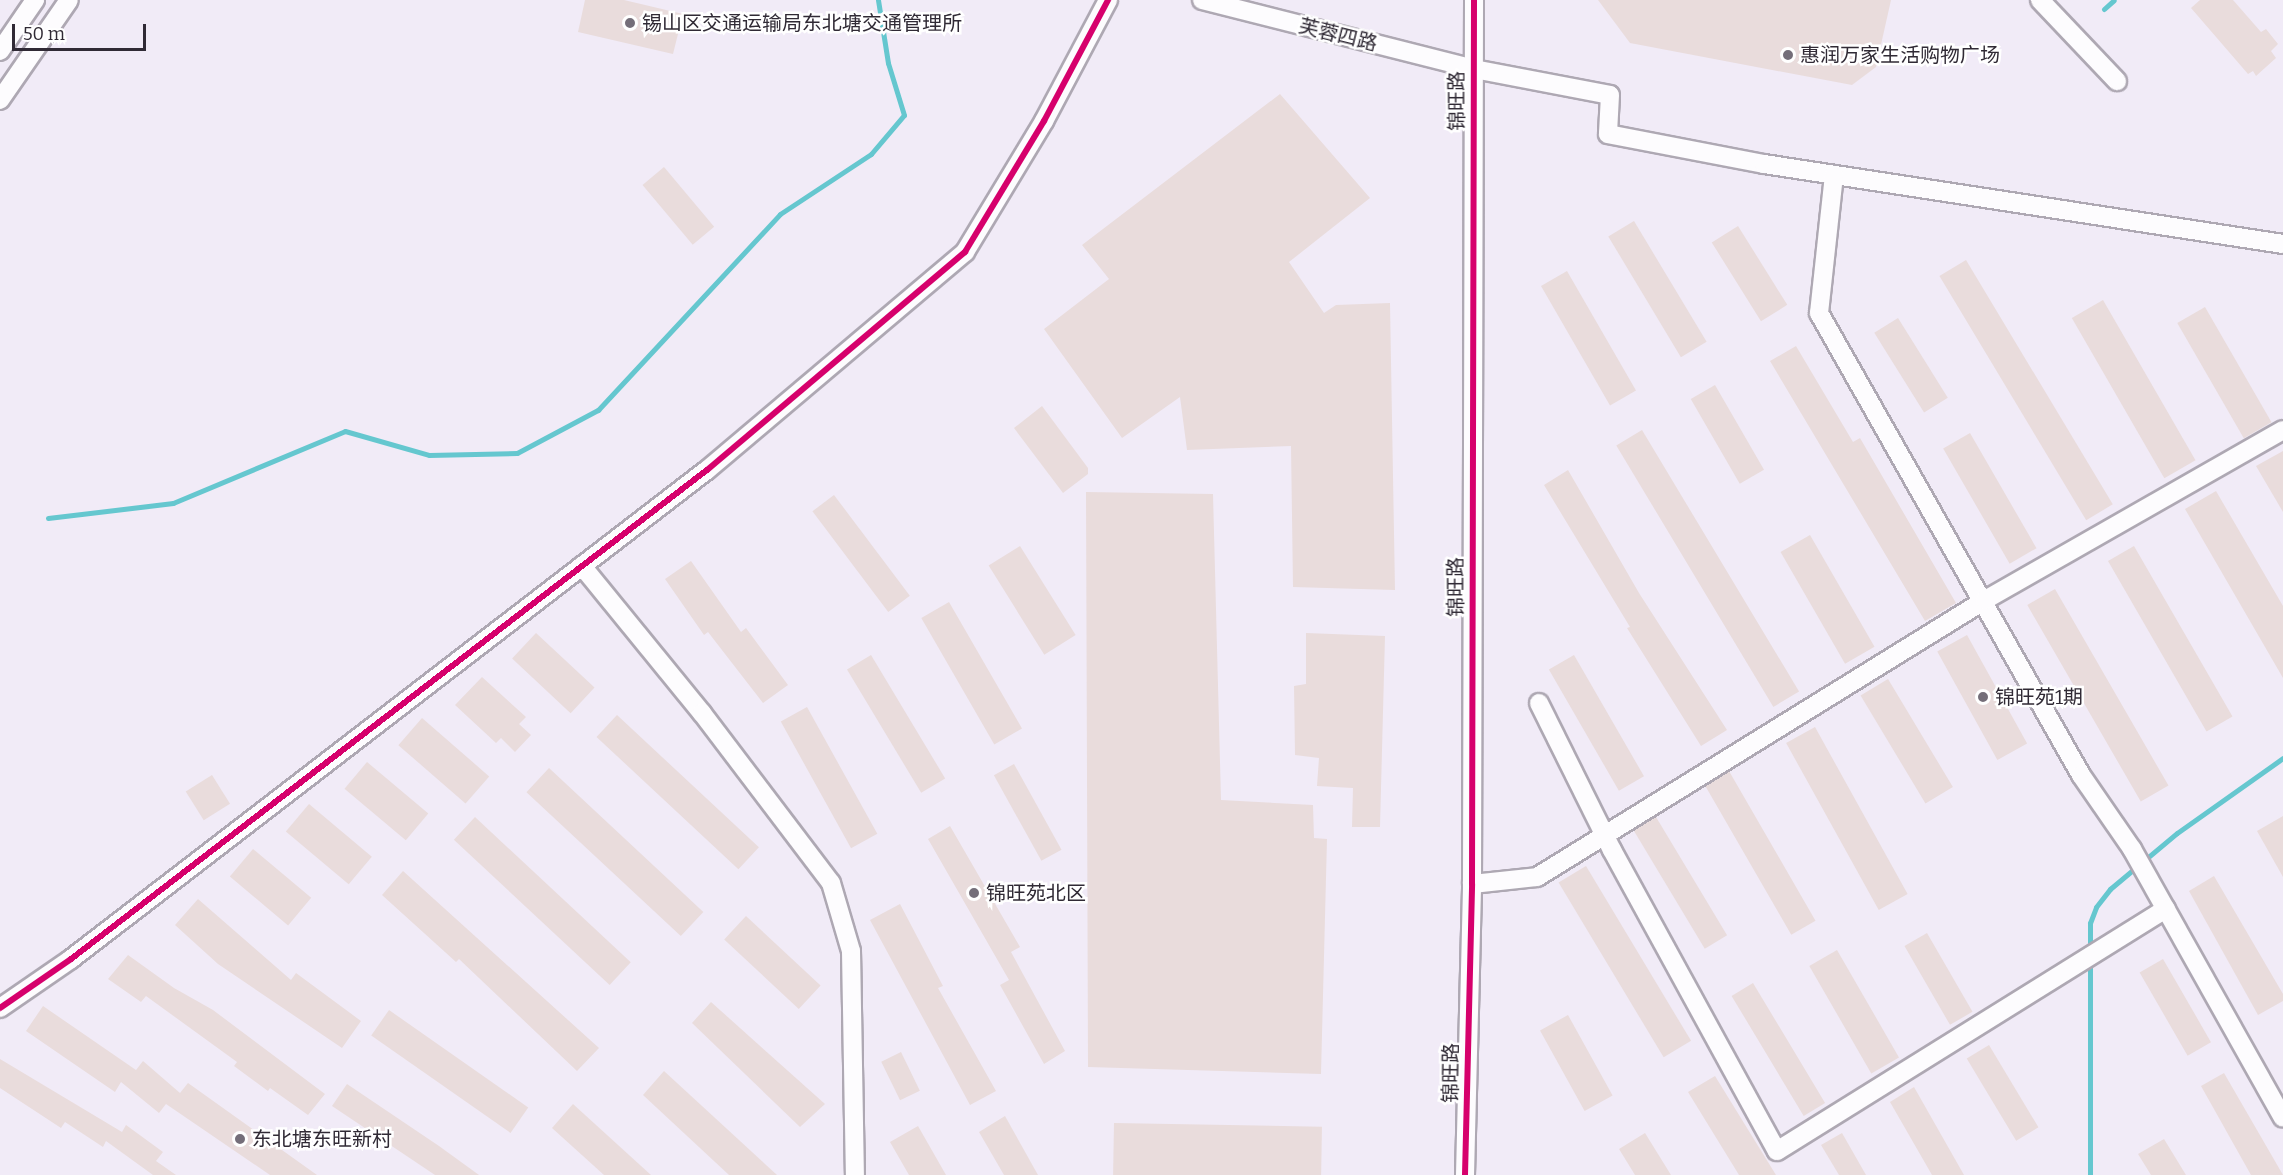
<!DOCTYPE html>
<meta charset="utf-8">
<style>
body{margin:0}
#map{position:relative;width:2283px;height:1175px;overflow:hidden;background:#f1ebf7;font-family:Bitter,"Noto Sans SC",serif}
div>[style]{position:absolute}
.stream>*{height:5px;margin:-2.5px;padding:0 2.5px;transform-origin:2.5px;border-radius:2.5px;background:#65c7cf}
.building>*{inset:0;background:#e9dcdc;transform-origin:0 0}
.roads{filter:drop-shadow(2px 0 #aea8b3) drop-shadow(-2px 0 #aea8b3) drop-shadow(0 2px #aea8b3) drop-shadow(0 -2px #aea8b3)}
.minor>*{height:18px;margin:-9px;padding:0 9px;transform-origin:9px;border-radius:9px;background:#fdfcfe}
.cycleway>*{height:6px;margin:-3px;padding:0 3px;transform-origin:3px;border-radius:3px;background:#d6006c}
.dots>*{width:16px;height:16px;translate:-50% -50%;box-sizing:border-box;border:3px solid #fff;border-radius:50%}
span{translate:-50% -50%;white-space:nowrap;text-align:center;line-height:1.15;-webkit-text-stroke:5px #fff;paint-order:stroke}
.poi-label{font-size:20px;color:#302a35}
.left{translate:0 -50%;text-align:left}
.street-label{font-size:20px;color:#302a35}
.scale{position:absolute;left:12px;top:24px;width:134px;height:27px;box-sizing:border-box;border:3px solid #302a35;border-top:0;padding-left:8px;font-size:18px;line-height:21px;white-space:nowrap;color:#302a35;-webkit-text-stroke:4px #fff;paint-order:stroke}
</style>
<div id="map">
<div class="stream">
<i style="left:2104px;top:9px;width:13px;rotate:-42deg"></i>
<i style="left:48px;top:518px;width:126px;rotate:-6.8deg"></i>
<i style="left:173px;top:503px;width:186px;rotate:-22.7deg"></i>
<i style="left:345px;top:431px;width:87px;rotate:15.9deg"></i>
<i style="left:429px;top:455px;width:88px;rotate:-1.3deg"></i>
<i style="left:517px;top:453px;width:92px;rotate:-28deg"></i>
<i style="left:598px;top:410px;width:267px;rotate:-47.1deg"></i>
<i style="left:780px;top:214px;width:109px;rotate:-33.4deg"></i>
<i style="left:871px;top:154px;width:51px;rotate:-49.8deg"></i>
<i style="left:904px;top:115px;width:54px;rotate:-107.1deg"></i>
<i style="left:888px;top:63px;width:64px;rotate:-99deg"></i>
<i style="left:2090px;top:953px;width:30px;rotate:-90deg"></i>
<i style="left:2090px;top:923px;width:17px;rotate:-69deg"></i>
<i style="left:2096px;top:907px;width:23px;rotate:-52deg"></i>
<i style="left:2110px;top:889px;width:87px;rotate:-39.9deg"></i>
<i style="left:2177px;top:833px;width:130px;rotate:-35.3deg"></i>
<i style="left:2090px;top:1175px;width:213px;rotate:-90deg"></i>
</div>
<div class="building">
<i style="clip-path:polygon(585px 0,624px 0,683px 14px,673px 54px,578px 32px)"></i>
<i style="clip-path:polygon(1598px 0,1891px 0,1876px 67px,1852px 85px,1630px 43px)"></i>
<i style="clip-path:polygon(2200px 0,2233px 0,2261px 32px,2266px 29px,2278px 44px,2271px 51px,2276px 58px,2256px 76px,2253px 71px,2248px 74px,2191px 8px)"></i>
<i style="clip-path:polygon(1280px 94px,1370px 198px,1289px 262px,1324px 313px,1336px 305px,1390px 303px,1395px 590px,1293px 587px,1291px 446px,1187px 450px,1180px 397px,1122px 438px,1044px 329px,1109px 279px,1082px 245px)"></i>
<i style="left:664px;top:167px;width:78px;height:28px;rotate:50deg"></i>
<i style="left:1634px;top:221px;width:141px;height:30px;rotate:59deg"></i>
<i style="left:1738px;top:226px;width:93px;height:31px;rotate:58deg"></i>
<i style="left:1966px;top:260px;width:285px;height:31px;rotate:59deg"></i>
<i style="left:1567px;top:271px;width:138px;height:30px;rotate:60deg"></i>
<i style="left:2103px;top:300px;width:185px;height:36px;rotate:60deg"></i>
<i style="left:2205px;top:307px;width:133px;height:32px;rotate:60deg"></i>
<i style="left:1898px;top:318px;width:94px;height:28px;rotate:58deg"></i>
<i style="clip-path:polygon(1796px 346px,1853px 442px,1860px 438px,1956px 603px,1925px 621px,1770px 361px)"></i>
<i style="left:1715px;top:385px;width:98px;height:28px;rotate:60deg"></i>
<i style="clip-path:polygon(1042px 406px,1088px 468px,1088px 474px,1063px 493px,1014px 428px)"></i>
<i style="left:1642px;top:430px;width:305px;height:30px;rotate:59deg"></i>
<i style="left:1970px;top:433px;width:133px;height:31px;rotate:60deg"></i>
<i style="clip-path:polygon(2283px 451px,2283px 512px,2256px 466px)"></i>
<i style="clip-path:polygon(1568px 470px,1639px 593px,1727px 730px,1701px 746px,1627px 628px,1630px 627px,1544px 485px)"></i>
<i style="clip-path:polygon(2216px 491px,2283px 606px,2283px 678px,2185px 509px)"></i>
<i style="clip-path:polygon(1086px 492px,1213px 494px,1221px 800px,1313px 805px,1314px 838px,1327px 839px,1321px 1074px,1088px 1067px)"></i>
<i style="left:834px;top:495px;width:126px;height:27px;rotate:53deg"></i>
<i style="left:1810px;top:535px;width:129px;height:34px;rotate:60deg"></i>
<i style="left:1020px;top:546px;width:105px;height:37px;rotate:58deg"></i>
<i style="left:2134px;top:546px;width:197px;height:30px;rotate:60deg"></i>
<i style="clip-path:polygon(691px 561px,741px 632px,746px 628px,788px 685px,763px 703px,708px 632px,704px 635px,665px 579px)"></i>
<i style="left:2055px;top:589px;width:227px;height:32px;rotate:60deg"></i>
<i style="left:949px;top:602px;width:146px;height:32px;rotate:60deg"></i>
<i style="left:536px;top:633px;width:80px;height:35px;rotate:43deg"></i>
<i style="clip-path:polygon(1306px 633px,1385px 636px,1380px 827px,1352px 827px,1353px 788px,1317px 786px,1319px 758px,1295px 755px,1294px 686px,1306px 684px)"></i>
<i style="left:1967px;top:635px;width:124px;height:34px;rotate:61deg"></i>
<i style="left:871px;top:655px;width:144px;height:28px;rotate:59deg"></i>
<i style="left:1574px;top:655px;width:140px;height:29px;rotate:60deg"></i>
<i style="clip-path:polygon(482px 677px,526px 717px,519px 724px,531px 735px,515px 752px,501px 738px,496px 743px,455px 705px)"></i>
<i style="left:1888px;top:679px;width:126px;height:32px;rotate:59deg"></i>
<i style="left:807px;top:707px;width:145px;height:30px;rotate:61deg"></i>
<i style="left:617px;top:715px;width:194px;height:30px;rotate:43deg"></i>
<i style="left:422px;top:718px;width:89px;height:36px;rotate:41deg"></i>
<i style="left:1815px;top:727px;width:191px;height:33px;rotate:61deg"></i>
<i style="left:367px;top:762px;width:80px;height:35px;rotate:40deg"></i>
<i style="left:1014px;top:764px;width:98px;height:23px;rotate:61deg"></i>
<i style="left:549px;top:768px;width:211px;height:33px;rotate:43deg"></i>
<i style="left:1729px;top:771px;width:173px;height:28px;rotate:60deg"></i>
<i style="left:212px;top:775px;width:34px;height:31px;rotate:58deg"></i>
<i style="left:309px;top:804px;width:82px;height:36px;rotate:40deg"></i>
<i style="clip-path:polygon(2283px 816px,2283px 877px,2257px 831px)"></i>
<i style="left:475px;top:817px;width:213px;height:31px;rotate:43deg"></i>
<i style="left:1656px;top:817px;width:138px;height:26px;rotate:59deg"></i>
<i style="clip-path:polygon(950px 826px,1020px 947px,1011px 952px,1065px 1051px,1044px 1064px,1000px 985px,1009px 980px,928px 839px)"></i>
<i style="left:253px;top:849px;width:76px;height:36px;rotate:40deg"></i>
<i style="left:1586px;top:866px;width:204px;height:32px;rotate:59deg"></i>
<i style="clip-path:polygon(403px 871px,599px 1048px,577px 1071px,459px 959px,456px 962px,382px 895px)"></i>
<i style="clip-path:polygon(2214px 876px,2283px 994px,2283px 1001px,2258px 1015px,2189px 891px)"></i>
<i style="clip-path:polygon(198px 899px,291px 980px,296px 973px,361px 1021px,342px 1048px,218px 964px,175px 925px)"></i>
<i style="clip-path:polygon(900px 904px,943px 986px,938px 988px,996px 1091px,970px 1105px,870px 920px)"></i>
<i style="left:746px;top:916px;width:102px;height:32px;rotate:43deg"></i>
<i style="left:1927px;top:933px;width:91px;height:26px;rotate:60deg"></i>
<i style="left:1837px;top:950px;width:124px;height:32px;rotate:60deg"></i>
<i style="clip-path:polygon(128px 955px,174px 988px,213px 1010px,325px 1094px,308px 1115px,270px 1088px,268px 1091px,234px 1066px,237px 1062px,146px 996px,141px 1002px,108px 979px)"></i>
<i style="left:2163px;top:959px;width:96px;height:27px;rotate:60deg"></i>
<i style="left:1753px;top:983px;width:140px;height:25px;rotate:59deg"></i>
<i style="clip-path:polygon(711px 1002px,825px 1104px,800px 1127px,692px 1023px)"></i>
<i style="clip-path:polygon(43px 1006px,136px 1070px,143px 1061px,180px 1093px,188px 1083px,317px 1175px,270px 1175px,166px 1104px,159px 1113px,121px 1082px,115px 1092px,26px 1031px)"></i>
<i style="left:389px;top:1010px;width:170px;height:31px;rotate:35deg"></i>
<i style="left:1568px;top:1015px;width:92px;height:32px;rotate:61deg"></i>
<i style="left:1989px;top:1045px;width:96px;height:26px;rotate:59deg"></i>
<i style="left:901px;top:1052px;width:43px;height:22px;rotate:64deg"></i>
<i style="clip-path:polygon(0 1059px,122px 1132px,126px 1125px,163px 1152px,156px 1161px,176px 1175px,153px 1175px,106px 1141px,103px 1147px,65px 1122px,61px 1128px,0 1088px)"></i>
<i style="clip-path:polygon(664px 1071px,777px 1175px,729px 1175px,643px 1095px)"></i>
<i style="clip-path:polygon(2224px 1073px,2283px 1175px,2251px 1175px,2201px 1086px)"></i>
<i style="clip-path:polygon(1715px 1076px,1776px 1175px,1739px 1175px,1688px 1092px)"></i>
<i style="clip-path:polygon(347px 1084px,439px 1146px,479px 1175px,435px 1175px,332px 1106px)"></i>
<i style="clip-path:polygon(1914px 1087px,1964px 1175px,1932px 1175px,1890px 1102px)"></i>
<i style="clip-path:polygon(573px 1104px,651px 1175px,604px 1175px,552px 1128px)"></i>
<i style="clip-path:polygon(1005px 1116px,1038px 1175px,1004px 1175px,979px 1132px)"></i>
<i style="left:1114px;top:1123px;width:208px;height:52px;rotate:1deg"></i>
<i style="clip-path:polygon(918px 1126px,946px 1175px,909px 1175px,890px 1142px)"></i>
<i style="clip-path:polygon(1645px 1133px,1671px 1175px,1635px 1175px,1619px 1149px)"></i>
<i style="clip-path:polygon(1842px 1133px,1866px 1175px,1839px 1175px,1821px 1145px)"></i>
<i style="clip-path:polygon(2164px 1139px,2186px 1175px,2151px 1175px,2138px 1154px)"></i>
</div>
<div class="roads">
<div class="minor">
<i style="left:1202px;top:0;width:281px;rotate:14.2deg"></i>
<i style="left:1474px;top:69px;width:138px;rotate:10.8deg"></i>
<i style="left:1610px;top:95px;width:39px;rotate:93deg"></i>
<i style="left:1608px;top:134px;width:159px;rotate:10.9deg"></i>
<i style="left:1764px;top:164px;width:525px;rotate:8.76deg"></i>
<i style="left:2040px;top:0;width:112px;rotate:46.5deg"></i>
<i style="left:0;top:51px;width:62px;rotate:-55.5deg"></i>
<i style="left:0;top:100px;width:121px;rotate:-55.4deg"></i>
<i style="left:1834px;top:175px;width:139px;rotate:96.2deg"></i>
<i style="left:1819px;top:313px;width:531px;rotate:60.44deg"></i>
<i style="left:2081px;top:775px;width:90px;rotate:55.4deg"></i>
<i style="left:2132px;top:849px;width:308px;rotate:60.7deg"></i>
<i style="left:582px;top:566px;width:190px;rotate:50.8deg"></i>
<i style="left:702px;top:713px;width:213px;rotate:52.8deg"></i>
<i style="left:831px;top:883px;width:71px;rotate:73.6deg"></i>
<i style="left:851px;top:951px;width:224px;rotate:89deg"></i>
<i style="left:1539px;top:703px;width:164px;rotate:63.6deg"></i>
<i style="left:1612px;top:850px;width:343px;rotate:61.3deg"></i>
<i style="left:1777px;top:1151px;width:458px;rotate:-31.9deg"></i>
<i style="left:1472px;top:884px;width:65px;rotate:-6.1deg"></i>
<i style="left:1537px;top:877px;width:527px;rotate:-31.73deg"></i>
<i style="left:1985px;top:600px;width:343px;rotate:-29.7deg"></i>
<i style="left:0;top:1008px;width:86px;rotate:-34.6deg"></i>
<i style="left:71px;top:959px;width:802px;rotate:-37.56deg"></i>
<i style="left:707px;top:470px;width:338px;rotate:-40.2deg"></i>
<i style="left:965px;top:252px;width:153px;rotate:-58.9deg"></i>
<i style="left:1044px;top:121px;width:137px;rotate:-62.1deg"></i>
<i style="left:1465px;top:1175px;width:291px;rotate:-88.6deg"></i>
<i style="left:1472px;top:884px;width:884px;rotate:-89.87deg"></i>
</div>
</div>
<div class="cycleway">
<i style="left:0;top:1008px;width:86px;rotate:-34.6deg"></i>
<i style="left:71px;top:959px;width:802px;rotate:-37.56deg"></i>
<i style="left:707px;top:470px;width:338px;rotate:-40.2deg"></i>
<i style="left:965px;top:252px;width:153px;rotate:-58.9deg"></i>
<i style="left:1044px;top:121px;width:137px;rotate:-62.1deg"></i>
<i style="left:1465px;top:1175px;width:291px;rotate:-88.6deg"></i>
<i style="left:1472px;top:884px;width:884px;rotate:-89.87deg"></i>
</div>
<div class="dots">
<i style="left:630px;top:23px;background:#746e79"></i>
<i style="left:1788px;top:55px;background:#746e79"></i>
<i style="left:1983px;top:697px;background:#746e79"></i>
<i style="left:974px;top:893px;background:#746e79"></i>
<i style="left:240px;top:1139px;background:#746e79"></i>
</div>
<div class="poi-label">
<span class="left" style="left:642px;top:23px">锡山区交通运输局东北塘交通管理所</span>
<span class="left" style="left:1800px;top:55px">惠润万家生活购物广场</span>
<span class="left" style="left:1995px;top:697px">锦旺苑1期</span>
<span class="left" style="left:986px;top:893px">锦旺苑北区</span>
<span class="left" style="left:252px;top:1139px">东北塘东旺新村</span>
</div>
<div class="street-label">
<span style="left:1338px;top:35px;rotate:14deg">芙蓉四路</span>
<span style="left:1457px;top:101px;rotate:-90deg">锦旺路</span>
<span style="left:1456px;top:587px;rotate:-90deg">锦旺路</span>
<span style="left:1451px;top:1073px;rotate:-89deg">锦旺路</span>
</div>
<div class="scale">50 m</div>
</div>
